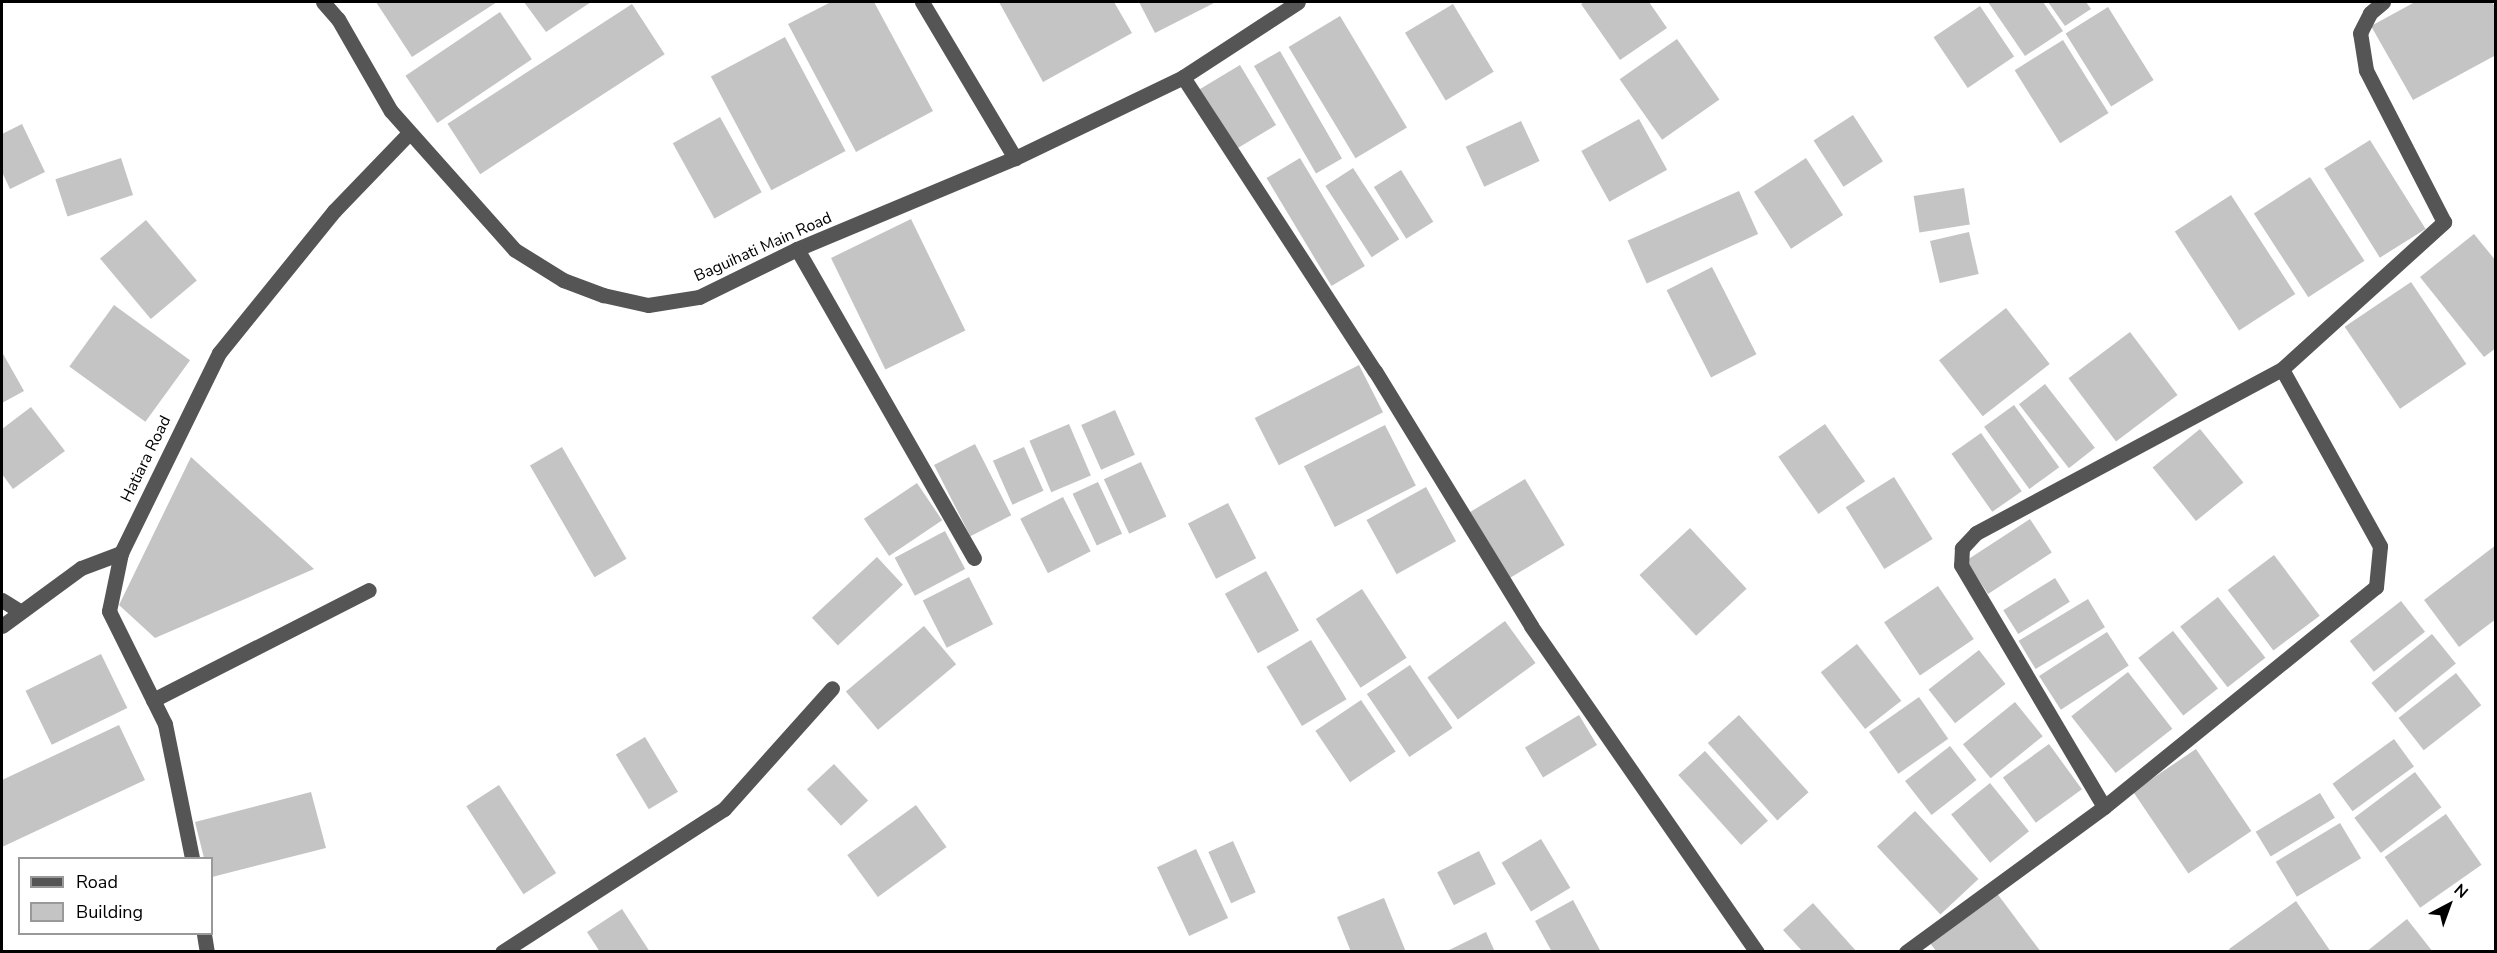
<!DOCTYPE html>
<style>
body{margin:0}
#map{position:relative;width:2497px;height:953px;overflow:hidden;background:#fff;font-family:"Nunito Sans",sans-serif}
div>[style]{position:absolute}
.building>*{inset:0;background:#c4c4c4;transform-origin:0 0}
.minor>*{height:15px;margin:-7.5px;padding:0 7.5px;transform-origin:7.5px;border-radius:7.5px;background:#555}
span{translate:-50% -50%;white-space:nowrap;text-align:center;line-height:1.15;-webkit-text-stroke:4.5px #fff;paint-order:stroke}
.street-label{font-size:16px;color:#000}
.frame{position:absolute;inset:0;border:3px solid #000;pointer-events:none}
.legend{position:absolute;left:18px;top:857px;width:195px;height:78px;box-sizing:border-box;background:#fff;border:2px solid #999;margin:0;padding:8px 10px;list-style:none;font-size:18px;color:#000}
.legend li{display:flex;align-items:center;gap:12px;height:30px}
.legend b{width:30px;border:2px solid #999}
.north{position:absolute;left:2419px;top:875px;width:60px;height:60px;-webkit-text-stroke:4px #fff;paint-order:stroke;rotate:41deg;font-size:16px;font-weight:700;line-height:24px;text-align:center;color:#000}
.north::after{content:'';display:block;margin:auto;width:21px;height:27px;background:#000;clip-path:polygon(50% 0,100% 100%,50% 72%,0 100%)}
</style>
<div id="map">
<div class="building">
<i style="clip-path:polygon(376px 2px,497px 2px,412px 57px)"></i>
<i style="clip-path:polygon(524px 2px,591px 2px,546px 32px)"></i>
<i style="clip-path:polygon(831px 2px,874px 2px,933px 111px,856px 152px,788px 24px)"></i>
<i style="clip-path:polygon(999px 2px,1114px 2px,1132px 33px,1043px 82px)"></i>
<i style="clip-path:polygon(1139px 2px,1216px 2px,1155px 33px)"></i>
<i style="clip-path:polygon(1585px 2px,1649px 2px,1667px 28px,1620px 60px,1581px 4px)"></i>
<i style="clip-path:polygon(1988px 2px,2043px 2px,2063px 31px,2025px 56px)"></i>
<i style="clip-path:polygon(2048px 2px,2086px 2px,2091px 9px,2065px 26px)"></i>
<i style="clip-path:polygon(2415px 2px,2492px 2px,2496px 8px,2496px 55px,2413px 100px,2371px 26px)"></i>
<i style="left:632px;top:4px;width:60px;height:220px;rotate:57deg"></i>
<i style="left:1453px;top:4px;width:79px;height:56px;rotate:59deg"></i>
<i style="left:1980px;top:6px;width:61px;height:56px;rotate:56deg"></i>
<i style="left:2108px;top:7px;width:86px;height:50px;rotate:58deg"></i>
<i style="left:500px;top:12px;width:57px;height:114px;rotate:56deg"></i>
<i style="left:1340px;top:16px;width:130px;height:60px;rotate:59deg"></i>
<i style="left:785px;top:37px;width:129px;height:84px;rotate:62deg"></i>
<i style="left:1677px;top:39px;width:74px;height:70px;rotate:55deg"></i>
<i style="left:2063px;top:40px;width:86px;height:57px;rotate:58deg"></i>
<i style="left:1280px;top:51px;width:124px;height:30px;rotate:60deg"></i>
<i style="left:1240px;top:65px;width:70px;height:48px;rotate:59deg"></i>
<i style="left:1853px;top:115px;width:55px;height:47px;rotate:57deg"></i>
<i style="left:720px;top:117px;width:86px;height:54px;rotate:61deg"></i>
<i style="left:1639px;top:119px;width:58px;height:66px;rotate:61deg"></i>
<i style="left:1521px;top:121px;width:44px;height:61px;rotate:65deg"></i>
<i style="clip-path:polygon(22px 124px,45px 172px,10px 189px,2px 172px,2px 134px)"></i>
<i style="left:2370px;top:140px;width:105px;height:54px;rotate:58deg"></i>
<i style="left:121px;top:158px;width:39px;height:69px;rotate:72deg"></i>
<i style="left:1300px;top:158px;width:126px;height:39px;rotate:59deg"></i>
<i style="left:1806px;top:158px;width:68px;height:62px;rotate:57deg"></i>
<i style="left:1353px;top:168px;width:85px;height:33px;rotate:57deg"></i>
<i style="left:1401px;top:170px;width:61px;height:32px;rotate:58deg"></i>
<i style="left:2310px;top:177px;width:100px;height:67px;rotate:57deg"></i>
<i style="left:1964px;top:188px;width:37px;height:51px;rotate:81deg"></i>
<i style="left:1739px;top:191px;width:47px;height:122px;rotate:66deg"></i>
<i style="left:2231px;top:195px;width:118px;height:67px;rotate:57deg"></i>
<i style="left:911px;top:219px;width:124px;height:89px;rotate:64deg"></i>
<i style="left:146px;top:220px;width:79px;height:60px;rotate:50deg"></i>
<i style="left:1969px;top:232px;width:43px;height:40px;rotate:77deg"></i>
<i style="clip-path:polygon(2474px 234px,2496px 261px,2496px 348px,2484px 357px,2420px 277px)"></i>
<i style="left:1712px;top:267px;width:98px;height:51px;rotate:63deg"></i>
<i style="left:2411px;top:282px;width:99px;height:80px;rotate:56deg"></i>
<i style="left:114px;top:305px;width:94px;height:76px;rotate:36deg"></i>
<i style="left:2006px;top:308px;width:71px;height:85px;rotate:52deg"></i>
<i style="left:2130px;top:332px;width:79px;height:77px;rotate:53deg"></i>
<i style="clip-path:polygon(2px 352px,24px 391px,2px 403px)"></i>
<i style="left:1359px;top:365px;width:53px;height:117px;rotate:63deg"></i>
<i style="left:2045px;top:384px;width:81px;height:33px;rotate:52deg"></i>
<i style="left:2014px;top:405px;width:77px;height:37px;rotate:54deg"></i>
<i style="clip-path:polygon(31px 407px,65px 451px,13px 489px,2px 474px,2px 429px)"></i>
<i style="left:1115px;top:410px;width:49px;height:37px;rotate:66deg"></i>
<i style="left:1069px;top:424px;width:56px;height:43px;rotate:67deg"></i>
<i style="left:1825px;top:424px;width:70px;height:57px;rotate:55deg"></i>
<i style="left:1385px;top:425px;width:68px;height:91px;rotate:63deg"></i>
<i style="left:2200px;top:429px;width:69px;height:61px;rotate:51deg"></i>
<i style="left:1981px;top:433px;width:71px;height:36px;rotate:55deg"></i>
<i style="left:975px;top:444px;width:80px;height:46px;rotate:63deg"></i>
<i style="left:562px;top:447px;width:129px;height:37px;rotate:60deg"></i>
<i style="left:1024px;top:447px;width:48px;height:34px;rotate:66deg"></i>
<i style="clip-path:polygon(191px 457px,314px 569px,155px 638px,119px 605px)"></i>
<i style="left:1141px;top:462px;width:60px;height:41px;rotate:65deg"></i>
<i style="left:1894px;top:477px;width:73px;height:57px;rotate:58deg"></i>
<i style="left:1525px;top:479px;width:77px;height:64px;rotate:59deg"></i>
<i style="left:1098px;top:482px;width:57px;height:28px;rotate:65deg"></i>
<i style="left:917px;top:483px;width:45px;height:64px;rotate:56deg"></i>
<i style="left:1426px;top:487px;width:62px;height:68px;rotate:61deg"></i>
<i style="left:1063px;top:497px;width:61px;height:48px;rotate:63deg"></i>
<i style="left:1228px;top:503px;width:62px;height:45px;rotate:63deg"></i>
<i style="left:2030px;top:519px;width:40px;height:76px;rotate:57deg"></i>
<i style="left:1690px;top:528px;width:83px;height:69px;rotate:47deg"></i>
<i style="left:945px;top:531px;width:43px;height:57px;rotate:62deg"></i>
<i style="clip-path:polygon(2496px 545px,2496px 619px,2459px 647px,2424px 600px)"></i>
<i style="left:2274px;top:555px;width:76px;height:58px;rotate:53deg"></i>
<i style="left:877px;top:557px;width:38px;height:89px;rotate:47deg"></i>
<i style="left:1266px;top:571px;width:68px;height:47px;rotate:61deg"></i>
<i style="left:969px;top:577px;width:53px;height:52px;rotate:63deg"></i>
<i style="left:2055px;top:578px;width:28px;height:61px;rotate:58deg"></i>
<i style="left:1938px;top:586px;width:64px;height:65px;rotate:56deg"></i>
<i style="left:1362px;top:589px;width:82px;height:55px;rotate:57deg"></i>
<i style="left:2218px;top:597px;width:77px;height:48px;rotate:52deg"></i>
<i style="left:2088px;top:599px;width:33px;height:81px;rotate:59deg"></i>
<i style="left:2401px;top:601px;width:39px;height:65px;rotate:52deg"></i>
<i style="left:1505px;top:621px;width:52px;height:96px;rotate:54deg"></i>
<i style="left:924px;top:626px;width:50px;height:102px;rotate:50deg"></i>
<i style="left:2173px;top:631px;width:73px;height:44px;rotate:52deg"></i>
<i style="left:2107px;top:632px;width:40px;height:81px;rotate:57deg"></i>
<i style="left:2432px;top:634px;width:38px;height:78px;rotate:51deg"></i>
<i style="left:1311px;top:640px;width:69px;height:52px;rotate:59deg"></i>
<i style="left:1857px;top:644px;width:72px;height:46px;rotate:52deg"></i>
<i style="left:1979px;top:650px;width:43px;height:64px;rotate:52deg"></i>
<i style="left:101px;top:654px;width:60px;height:84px;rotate:64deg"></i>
<i style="left:1410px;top:665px;width:76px;height:52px;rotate:56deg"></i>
<i style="left:2128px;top:672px;width:72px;height:72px;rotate:52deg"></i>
<i style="left:2456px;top:673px;width:41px;height:73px;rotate:52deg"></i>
<i style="left:1919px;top:697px;width:51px;height:61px;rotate:55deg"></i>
<i style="left:1361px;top:700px;width:62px;height:55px;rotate:56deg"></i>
<i style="left:2015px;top:702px;width:44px;height:67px;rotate:51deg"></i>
<i style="left:1579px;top:715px;width:35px;height:63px;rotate:59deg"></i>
<i style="left:1739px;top:715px;width:104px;height:42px;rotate:48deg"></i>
<i style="clip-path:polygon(119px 725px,145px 780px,2px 847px,2px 780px)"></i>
<i style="left:645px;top:737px;width:64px;height:34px;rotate:59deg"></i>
<i style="left:2394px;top:739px;width:34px;height:76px;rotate:54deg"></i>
<i style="left:2049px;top:744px;width:56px;height:57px;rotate:54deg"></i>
<i style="left:1950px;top:746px;width:43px;height:57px;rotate:52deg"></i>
<i style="left:2196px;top:749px;width:99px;height:76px;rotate:56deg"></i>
<i style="left:1705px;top:751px;width:94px;height:36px;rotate:48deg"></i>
<i style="left:834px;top:764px;width:50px;height:37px;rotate:47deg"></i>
<i style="left:2415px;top:772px;width:44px;height:76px;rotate:53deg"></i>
<i style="left:1990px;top:783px;width:62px;height:50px;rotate:51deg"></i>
<i style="left:499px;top:785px;width:105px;height:39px;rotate:57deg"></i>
<i style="clip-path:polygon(311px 792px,326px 848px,212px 877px,212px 858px,204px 858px,195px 822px)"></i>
<i style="left:2320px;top:793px;width:29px;height:75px;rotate:59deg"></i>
<i style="left:916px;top:805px;width:52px;height:85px;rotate:54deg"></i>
<i style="left:1915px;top:811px;width:93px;height:52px;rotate:47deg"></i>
<i style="left:2446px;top:814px;width:62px;height:75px;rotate:55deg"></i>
<i style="left:2340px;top:823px;width:41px;height:75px;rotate:59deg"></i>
<i style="left:1541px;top:839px;width:57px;height:46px;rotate:59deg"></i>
<i style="left:1233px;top:841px;width:56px;height:27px;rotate:66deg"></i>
<i style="left:1196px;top:849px;width:76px;height:43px;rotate:65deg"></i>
<i style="left:1479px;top:851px;width:37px;height:47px;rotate:63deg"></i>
<i style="clip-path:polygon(1996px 892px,2041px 952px,1937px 952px,1929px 942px)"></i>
<i style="clip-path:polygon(1384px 898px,1406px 952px,1351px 952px,1337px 917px)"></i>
<i style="clip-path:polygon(1573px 900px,1601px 952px,1552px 952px,1535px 921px)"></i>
<i style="clip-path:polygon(2296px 901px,2331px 952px,2231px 952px,2229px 949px)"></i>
<i style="clip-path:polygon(1813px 903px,1857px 952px,1803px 952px,1783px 930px)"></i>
<i style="clip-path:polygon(622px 909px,650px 952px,600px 952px,587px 932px)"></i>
<i style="clip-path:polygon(2407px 919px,2433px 952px,2366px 952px)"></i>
<i style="clip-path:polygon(1486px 932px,1495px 952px,1445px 952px)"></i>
</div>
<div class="minor">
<i style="left:323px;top:2px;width:23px;rotate:49deg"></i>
<i style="left:338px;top:19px;width:106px;rotate:60.1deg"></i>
<i style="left:391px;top:111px;width:186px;rotate:48.3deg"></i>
<i style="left:515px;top:250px;width:57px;rotate:32deg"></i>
<i style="left:563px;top:280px;width:43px;rotate:20.6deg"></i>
<i style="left:603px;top:295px;width:46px;rotate:12.5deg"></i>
<i style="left:648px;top:305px;width:52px;rotate:-8.9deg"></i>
<i style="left:699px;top:297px;width:109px;rotate:-26.1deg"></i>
<i style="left:797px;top:249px;width:236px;rotate:-22.7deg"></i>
<i style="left:1015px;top:158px;width:187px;rotate:-25.7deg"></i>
<i style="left:1183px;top:77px;width:137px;rotate:-33.1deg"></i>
<i style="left:922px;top:2px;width:182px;rotate:59.2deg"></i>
<i style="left:1183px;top:77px;width:351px;rotate:56.9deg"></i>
<i style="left:1375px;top:371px;width:299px;rotate:58.5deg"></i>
<i style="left:1531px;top:626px;width:397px;rotate:55.3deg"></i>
<i style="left:797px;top:249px;width:356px;rotate:60.2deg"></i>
<i style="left:2282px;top:369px;width:219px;rotate:-42.2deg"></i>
<i style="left:2444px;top:222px;width:171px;rotate:-117.2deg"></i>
<i style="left:2366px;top:70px;width:37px;rotate:-99deg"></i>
<i style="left:2360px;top:33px;width:22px;rotate:-63deg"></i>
<i style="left:2370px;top:13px;width:17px;rotate:-40deg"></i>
<i style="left:2px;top:600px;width:19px;rotate:32deg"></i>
<i style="left:2px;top:626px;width:98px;rotate:-36.3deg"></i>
<i style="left:81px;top:568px;width:43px;rotate:-20.6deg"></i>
<i style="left:153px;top:700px;width:242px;rotate:-27deg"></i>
<i style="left:192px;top:858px;width:137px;rotate:-101.4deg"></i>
<i style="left:165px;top:724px;width:126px;rotate:-116.4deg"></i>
<i style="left:109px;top:611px;width:59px;rotate:-78.3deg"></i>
<i style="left:121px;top:553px;width:223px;rotate:-63.9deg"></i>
<i style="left:219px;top:353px;width:183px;rotate:-51deg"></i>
<i style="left:334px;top:211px;width:108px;rotate:-46.1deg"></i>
<i style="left:204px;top:934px;width:18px;rotate:81deg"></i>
<i style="left:502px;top:952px;width:264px;rotate:-32.8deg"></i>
<i style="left:724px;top:809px;width:162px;rotate:-48.2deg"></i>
<i style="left:1906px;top:952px;width:245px;rotate:-36.2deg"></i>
<i style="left:2104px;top:807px;width:350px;rotate:-39deg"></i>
<i style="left:2376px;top:587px;width:41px;rotate:-84.4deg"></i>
<i style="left:2380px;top:546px;width:202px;rotate:-119deg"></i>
<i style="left:2282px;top:369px;width:347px;rotate:151.8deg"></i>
<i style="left:1976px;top:533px;width:21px;rotate:133deg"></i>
<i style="left:1962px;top:548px;width:17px;rotate:93deg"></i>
<i style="left:1961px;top:565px;width:281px;rotate:59.4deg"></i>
</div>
<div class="street-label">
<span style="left:763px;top:247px;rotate:-24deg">Baguihati Main Road</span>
<span style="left:146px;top:459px;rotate:-64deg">Hatiara Road</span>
</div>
<div class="frame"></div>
<ul class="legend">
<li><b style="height:8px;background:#555"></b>Road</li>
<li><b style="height:16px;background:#c4c4c4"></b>Building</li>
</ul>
<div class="north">N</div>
</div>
